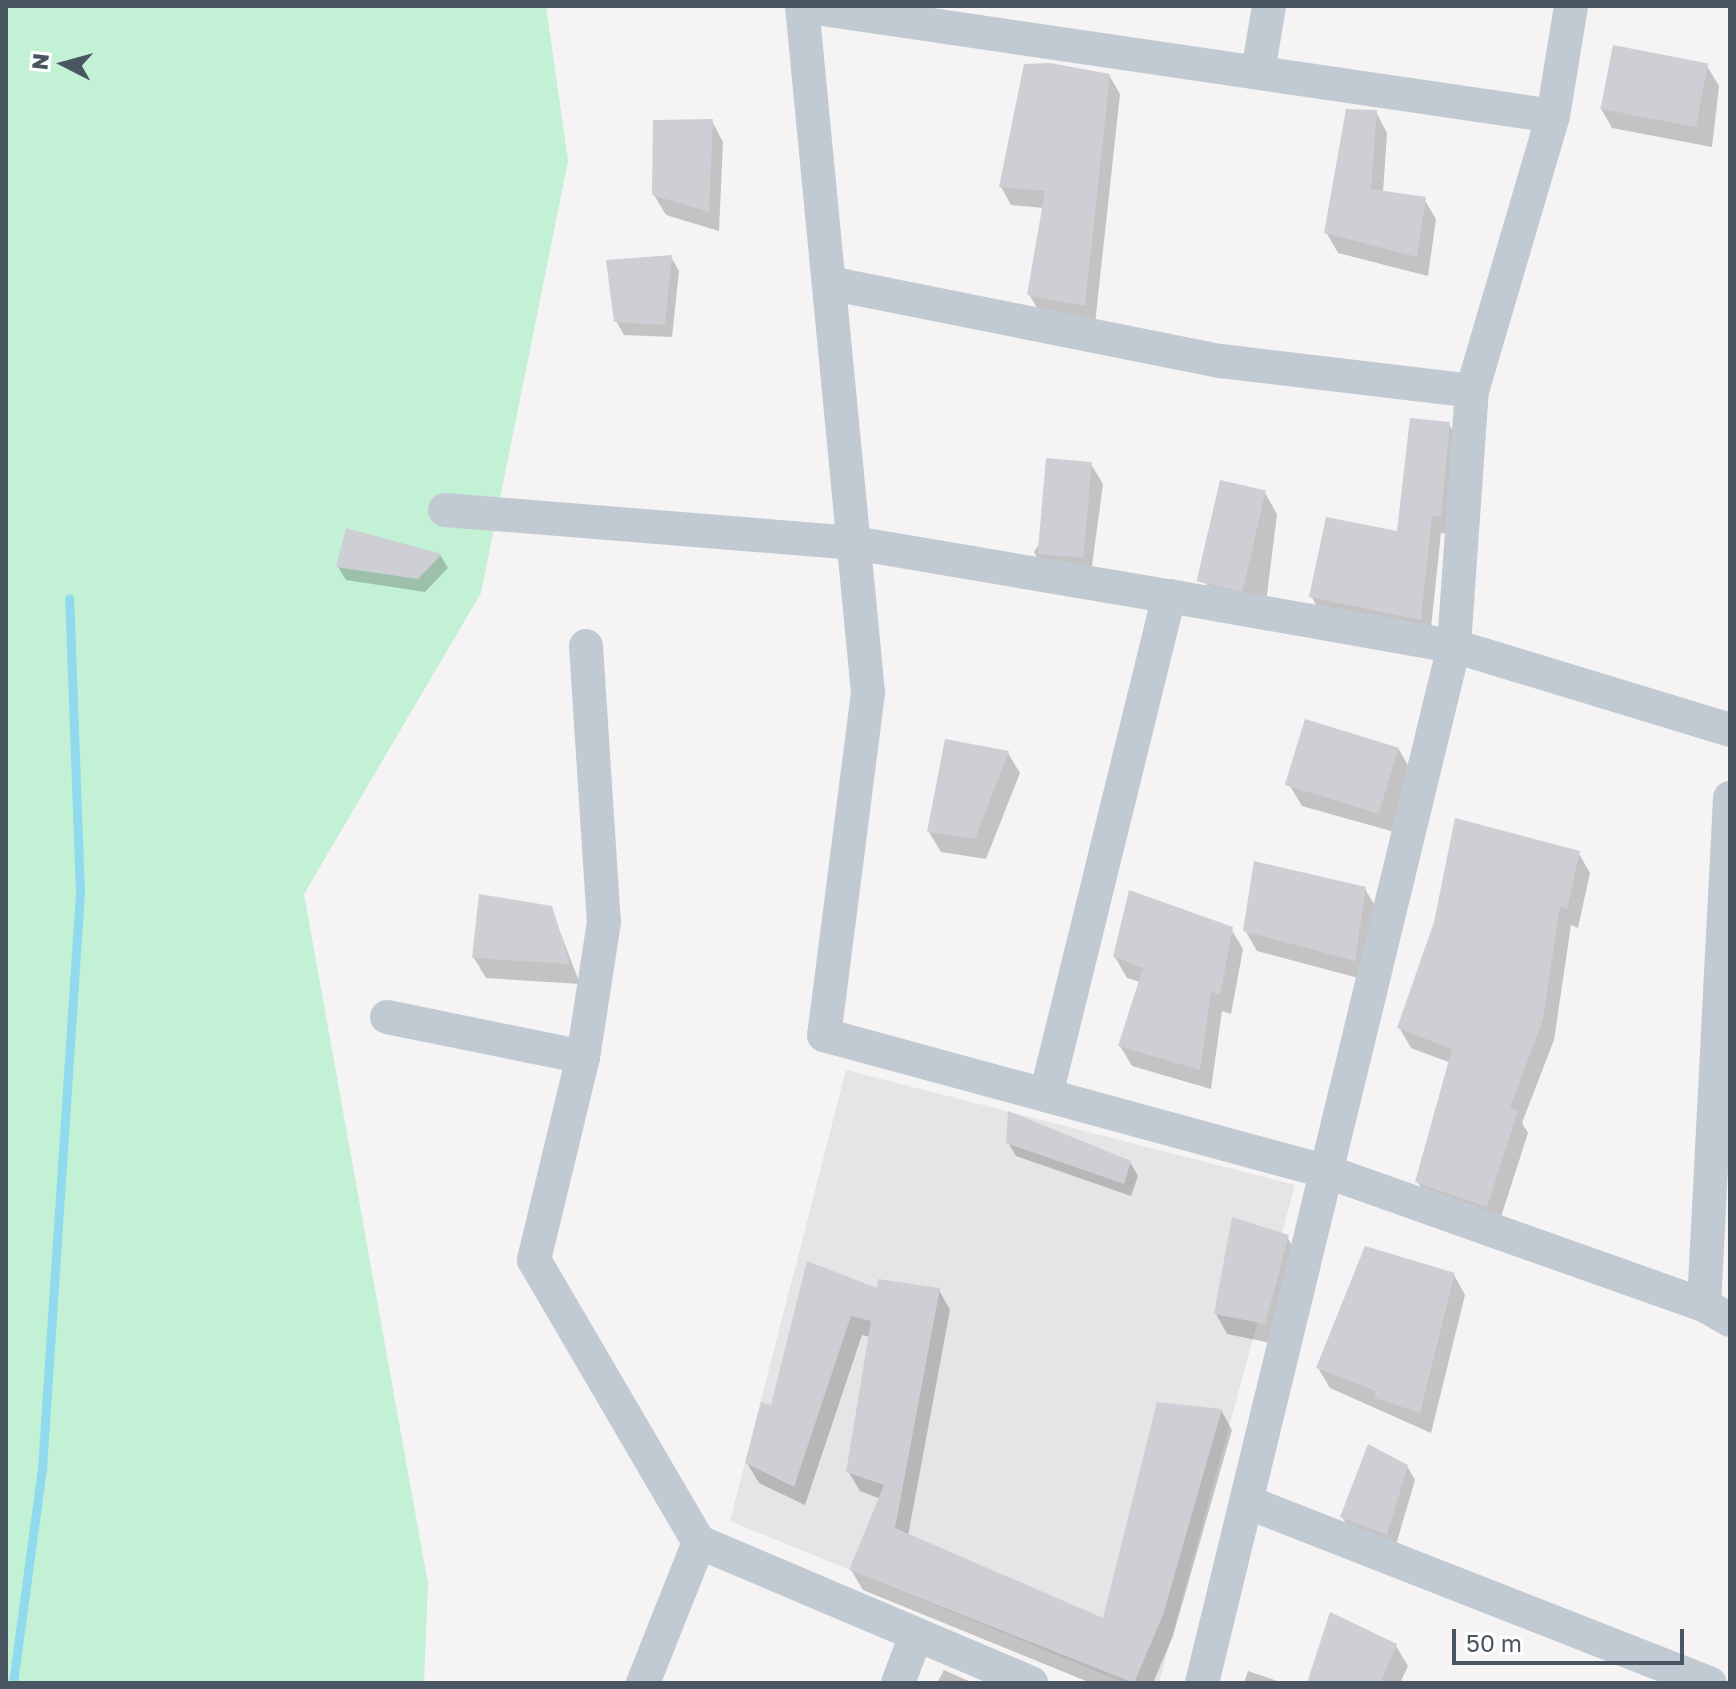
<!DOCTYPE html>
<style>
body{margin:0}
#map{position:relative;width:1736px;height:1689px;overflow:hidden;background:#f5f3f3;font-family:"Golos Text",sans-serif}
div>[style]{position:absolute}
.education>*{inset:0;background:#e6e4e5}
.green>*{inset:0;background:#c3f1d5}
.shadow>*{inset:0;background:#0003}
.stream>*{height:9px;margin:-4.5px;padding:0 4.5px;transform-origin:4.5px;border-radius:4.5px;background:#90daee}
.building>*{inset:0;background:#cdcfd5;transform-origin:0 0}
.minor>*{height:34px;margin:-17px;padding:0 17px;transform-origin:17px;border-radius:17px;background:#c1cad2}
span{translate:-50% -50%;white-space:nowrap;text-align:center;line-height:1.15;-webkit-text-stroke:8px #fff;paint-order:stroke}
.frame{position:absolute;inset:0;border:8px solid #4a5661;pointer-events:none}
.north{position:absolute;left:24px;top:24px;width:80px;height:80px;-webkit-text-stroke:6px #fff;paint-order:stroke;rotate:276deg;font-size:22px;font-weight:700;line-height:32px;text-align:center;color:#4a5661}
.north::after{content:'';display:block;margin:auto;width:28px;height:36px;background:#4a5661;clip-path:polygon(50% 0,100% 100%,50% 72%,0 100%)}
.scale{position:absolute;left:1452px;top:1629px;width:232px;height:36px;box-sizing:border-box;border:4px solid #4a5661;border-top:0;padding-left:10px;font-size:24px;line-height:28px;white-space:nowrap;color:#4a5661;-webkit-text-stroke:6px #fff;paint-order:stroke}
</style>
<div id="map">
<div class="education">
<i style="clip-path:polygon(846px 1070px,1295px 1185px,1159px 1683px,1125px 1683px,730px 1521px)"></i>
</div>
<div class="green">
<i style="clip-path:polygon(6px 6px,546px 6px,568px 161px,481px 593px,304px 894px,428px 1584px,424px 1683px,6px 1683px)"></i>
</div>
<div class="shadow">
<i style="clip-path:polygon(1707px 66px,1719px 86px,1712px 147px,1612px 128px,1600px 107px)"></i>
<i style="clip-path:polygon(1109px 75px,1120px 94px,1095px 324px,1040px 313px,1029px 294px,1044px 208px,1011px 205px,1001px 187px)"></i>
<i style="clip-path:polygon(1376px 112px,1387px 133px,1383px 193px,1424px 199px,1436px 219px,1428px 276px,1338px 253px,1326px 232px)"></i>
<i style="clip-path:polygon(712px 121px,723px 142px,719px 231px,666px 215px,654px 195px)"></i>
<i style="clip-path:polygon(671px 257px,679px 271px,672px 337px,624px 335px,616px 321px)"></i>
<i style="clip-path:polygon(1449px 424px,1459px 442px,1450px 534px,1441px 533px,1430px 637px,1322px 615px,1311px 596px,1399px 534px)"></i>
<i style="clip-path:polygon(1091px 464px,1103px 484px,1090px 580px,1046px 573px,1034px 552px)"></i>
<i style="clip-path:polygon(1265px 493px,1277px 514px,1265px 610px,1216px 602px,1205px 581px)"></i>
<i style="clip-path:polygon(347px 531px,441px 556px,448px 568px,425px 592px,346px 580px,338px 567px)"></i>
<i style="clip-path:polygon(1398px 748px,1410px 769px,1398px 833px,1302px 806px,1290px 786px)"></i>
<i style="clip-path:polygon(1008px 753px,1020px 773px,986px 859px,941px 852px,929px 832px)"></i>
<i style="clip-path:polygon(1578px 852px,1590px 873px,1578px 928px,1571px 925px,1554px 1040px,1522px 1123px,1528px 1133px,1498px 1226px,1429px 1202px,1417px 1181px,1451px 1063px,1411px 1048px,1399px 1027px)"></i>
<i style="clip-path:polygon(1365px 889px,1377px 909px,1366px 980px,1257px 951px,1245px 930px)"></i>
<i style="clip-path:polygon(551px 908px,580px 984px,486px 978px,474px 958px)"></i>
<i style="clip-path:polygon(1231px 929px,1243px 949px,1231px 1014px,1222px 1011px,1211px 1089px,1132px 1066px,1120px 1046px,1140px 982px,1127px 978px,1115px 957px)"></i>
<i style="clip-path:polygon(1008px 1142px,1130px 1162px,1138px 1176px,1131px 1196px,1016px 1156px)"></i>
<i style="clip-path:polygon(1287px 1237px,1299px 1257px,1276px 1344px,1227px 1334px,1216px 1314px)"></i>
<i style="clip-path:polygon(809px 1264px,878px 1290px,939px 1290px,950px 1310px,908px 1536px,1104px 1620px,1221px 1410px,1232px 1430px,1173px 1636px,1153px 1683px,1091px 1683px,863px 1590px,851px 1570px,881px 1499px,860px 1491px,848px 1471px,870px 1337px,862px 1335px,805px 1505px,759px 1483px,747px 1463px,772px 1407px)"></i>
<i style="clip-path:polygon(1454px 1275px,1465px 1295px,1431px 1433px,1330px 1388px,1318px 1368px)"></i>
<i style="clip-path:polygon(1407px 1466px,1415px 1480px,1395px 1548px,1350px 1530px,1342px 1517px)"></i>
<i style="clip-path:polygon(1396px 1646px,1408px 1666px,1400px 1683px,1309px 1683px)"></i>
<i style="clip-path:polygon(944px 1670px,973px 1683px,937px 1683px)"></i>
<i style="clip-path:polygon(1248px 1671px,1283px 1683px,1244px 1683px)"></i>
</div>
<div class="stream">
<i style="left:13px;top:1683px;width:216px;rotate:-82.3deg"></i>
<i style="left:42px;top:1469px;width:577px;rotate:-86.23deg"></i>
<i style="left:80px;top:893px;width:295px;rotate:-92.1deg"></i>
</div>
<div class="building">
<i style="left:1613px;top:45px;width:97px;height:65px;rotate:11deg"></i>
<i style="clip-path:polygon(1050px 63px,1110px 74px,1085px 306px,1027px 295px,1045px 191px,999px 187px,1024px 64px)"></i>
<i style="clip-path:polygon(1346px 109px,1377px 110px,1371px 189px,1426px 197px,1417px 257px,1324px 233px)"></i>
<i style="clip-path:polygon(713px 119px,709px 212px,652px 195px,653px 120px)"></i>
<i style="clip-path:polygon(672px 255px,665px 325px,614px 322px,606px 260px)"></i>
<i style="clip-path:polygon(1410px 418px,1450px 422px,1441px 517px,1432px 516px,1421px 620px,1309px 597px,1326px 517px,1397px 531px)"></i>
<i style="left:1046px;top:458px;width:46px;height:96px;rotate:5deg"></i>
<i style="left:1220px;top:480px;width:47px;height:104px;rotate:13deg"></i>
<i style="clip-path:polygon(346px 528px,442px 554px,418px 579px,336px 567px)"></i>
<i style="left:1305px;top:719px;width:98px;height:69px;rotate:17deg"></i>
<i style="clip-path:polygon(945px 739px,1009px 751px,975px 839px,927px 832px)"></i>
<i style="clip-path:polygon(1455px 818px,1580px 851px,1567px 909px,1560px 906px,1543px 1019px,1510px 1108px,1518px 1111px,1487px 1207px,1415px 1182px,1452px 1049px,1397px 1028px,1434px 922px)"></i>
<i style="clip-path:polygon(1254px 861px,1366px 887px,1355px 961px,1243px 931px)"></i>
<i style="clip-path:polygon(1129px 890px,1233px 927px,1220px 995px,1211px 992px,1200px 1070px,1118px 1046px,1143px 968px,1113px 957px)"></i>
<i style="clip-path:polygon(479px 894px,552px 906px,570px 964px,472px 958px)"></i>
<i style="clip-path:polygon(1008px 1111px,1131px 1161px,1124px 1184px,1006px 1143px)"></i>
<i style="clip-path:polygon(1232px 1217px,1289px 1235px,1265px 1324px,1214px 1314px)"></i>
<i style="clip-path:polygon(1365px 1246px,1455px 1273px,1420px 1413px,1375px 1398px,1376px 1391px,1316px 1368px)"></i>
<i style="clip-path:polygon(807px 1261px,877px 1288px,878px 1279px,940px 1288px,895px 1528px,1103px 1618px,1157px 1402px,1222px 1409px,1163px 1615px,1134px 1683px,849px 1570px,884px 1485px,846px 1472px,871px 1321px,851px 1316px,794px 1487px,745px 1463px,761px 1402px,771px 1405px)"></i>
<i style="clip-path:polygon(1368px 1444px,1408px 1465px,1387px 1535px,1340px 1517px)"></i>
<i style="clip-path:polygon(1330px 1612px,1397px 1644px,1380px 1683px,1307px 1683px)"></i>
</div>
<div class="minor">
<i style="left:802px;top:6px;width:690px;rotate:84.51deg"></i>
<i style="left:868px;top:693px;width:345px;rotate:97.3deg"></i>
<i style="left:824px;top:1035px;width:522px;rotate:15.21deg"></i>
<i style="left:1328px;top:1172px;width:399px;rotate:19.5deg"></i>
<i style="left:1704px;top:1305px;width:30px;rotate:30deg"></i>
<i style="left:802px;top:6px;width:759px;rotate:8.33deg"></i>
<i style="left:1258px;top:72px;width:67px;rotate:-80.5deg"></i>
<i style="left:829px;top:283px;width:400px;rotate:11.3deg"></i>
<i style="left:1221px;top:361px;width:253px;rotate:6.8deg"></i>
<i style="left:445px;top:510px;width:410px;rotate:4.6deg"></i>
<i style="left:854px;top:543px;width:319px;rotate:9.6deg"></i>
<i style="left:1169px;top:596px;width:289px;rotate:10deg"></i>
<i style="left:1454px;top:646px;width:288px;rotate:16.9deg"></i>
<i style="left:586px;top:646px;width:277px;rotate:86.3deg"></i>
<i style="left:604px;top:922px;width:137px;rotate:98.8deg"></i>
<i style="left:583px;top:1057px;width:209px;rotate:103.6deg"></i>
<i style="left:534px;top:1260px;width:327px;rotate:59.7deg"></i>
<i style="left:699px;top:1542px;width:361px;rotate:23deg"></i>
<i style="left:387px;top:1017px;width:200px;rotate:11.5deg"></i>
<i style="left:1046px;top:1095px;width:514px;rotate:-76.15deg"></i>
<i style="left:1704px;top:1305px;width:508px;rotate:-87.06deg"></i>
<i style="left:1247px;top:1502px;width:497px;rotate:21.4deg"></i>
<i style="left:643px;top:1683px;width:152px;rotate:-68.3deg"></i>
<i style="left:898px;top:1683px;width:51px;rotate:-69.4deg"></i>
<i style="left:1202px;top:1683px;width:1067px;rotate:-76.34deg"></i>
<i style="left:1454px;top:646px;width:256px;rotate:-86deg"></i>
<i style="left:1472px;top:391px;width:287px;rotate:-73.6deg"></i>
<i style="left:1553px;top:116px;width:111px;rotate:-80.7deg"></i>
</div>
<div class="frame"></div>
<div class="north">N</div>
<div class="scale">50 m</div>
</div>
